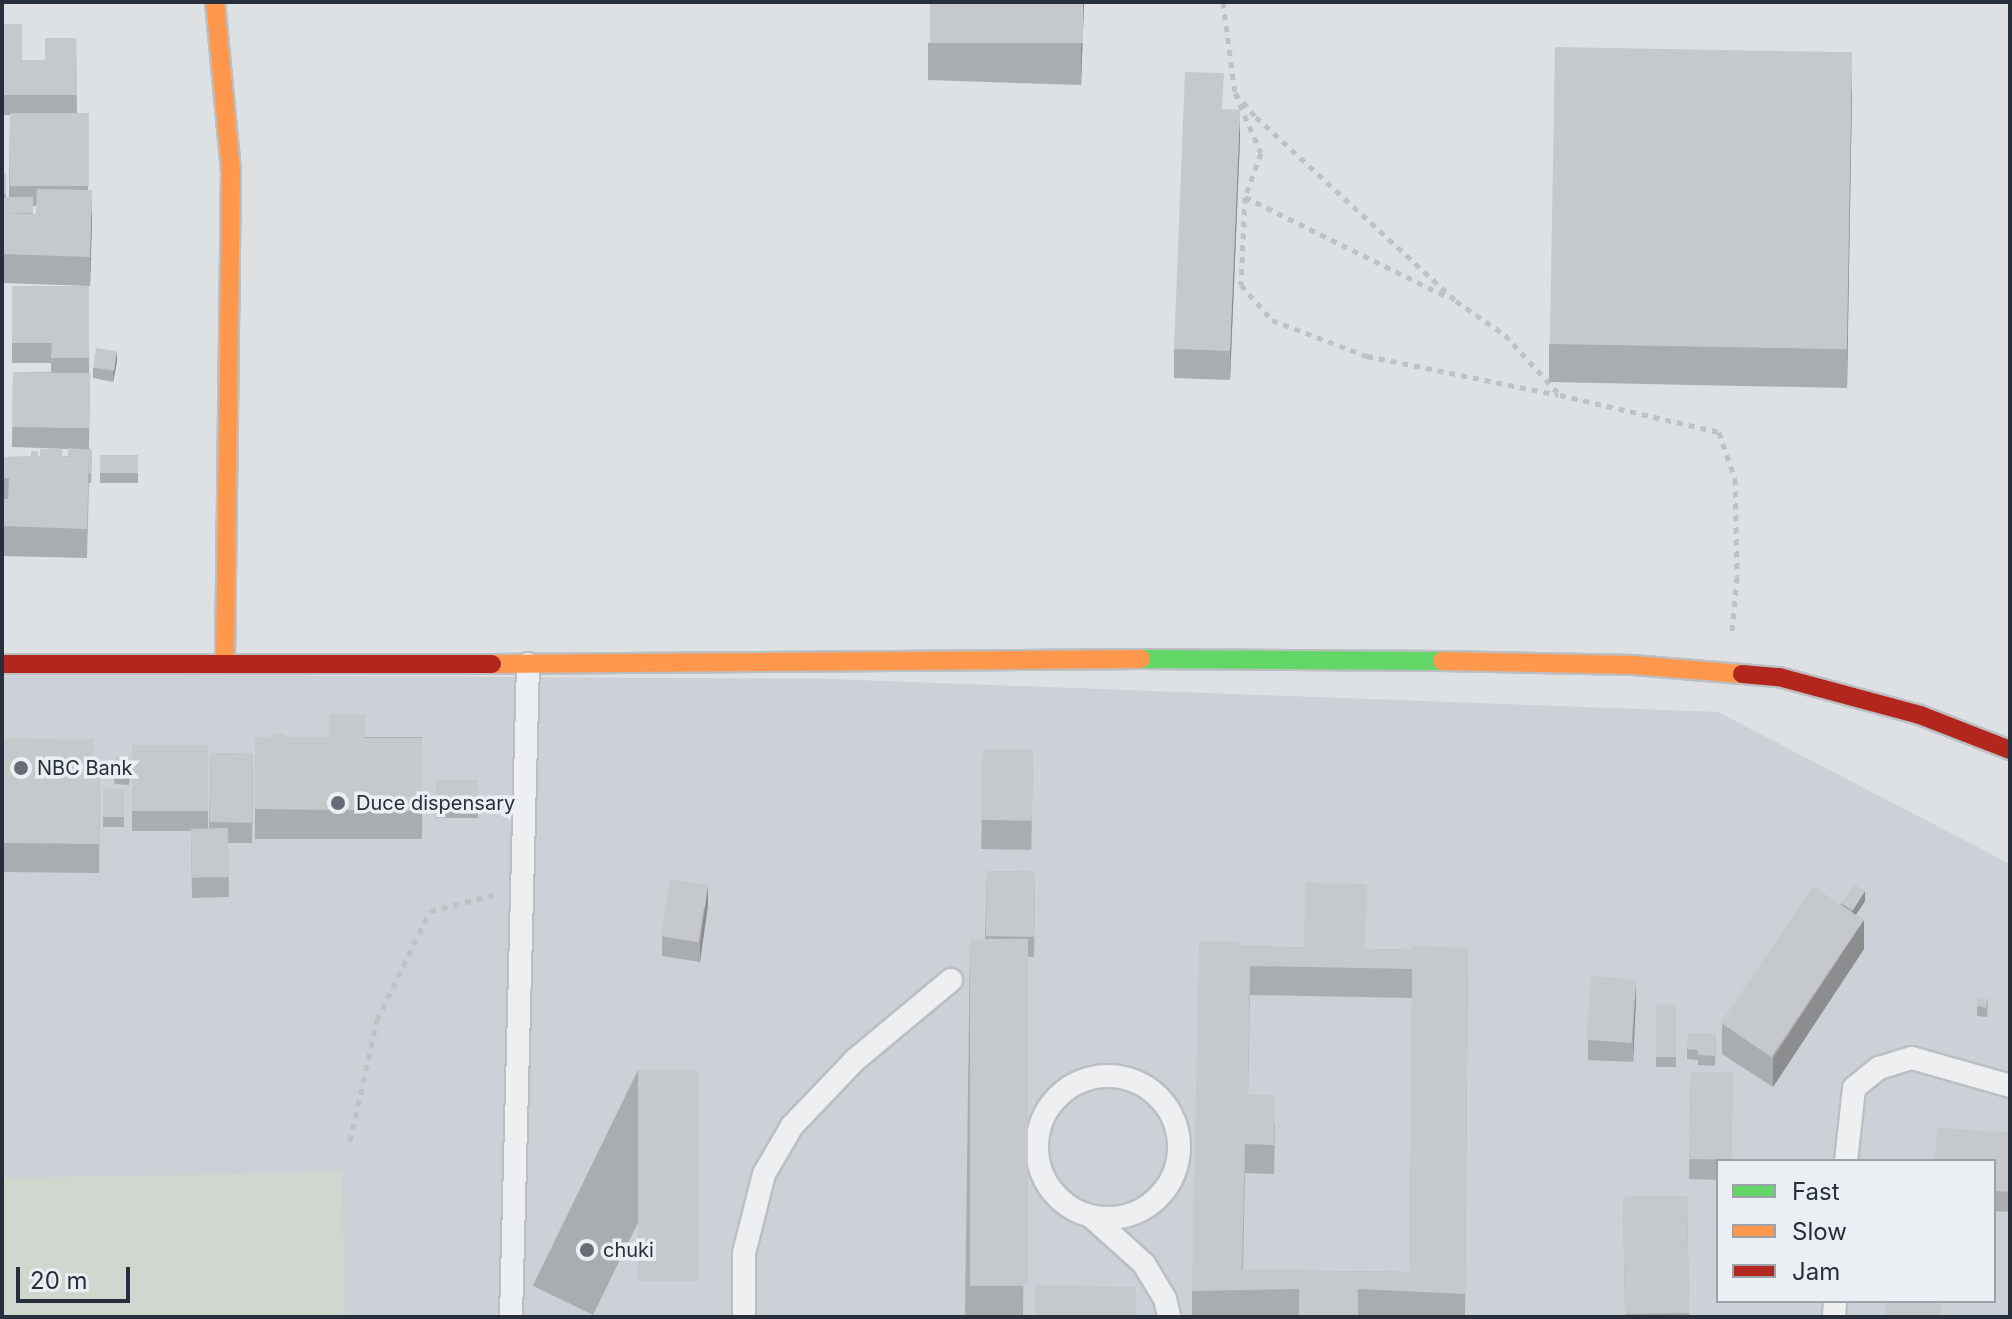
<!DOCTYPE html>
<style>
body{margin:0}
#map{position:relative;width:2012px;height:1319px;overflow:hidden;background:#dee1e4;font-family:Inter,sans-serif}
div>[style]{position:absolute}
.built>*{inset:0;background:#ccd0d7}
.green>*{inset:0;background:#cfd7cf;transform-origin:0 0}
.path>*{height:5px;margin-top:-2.5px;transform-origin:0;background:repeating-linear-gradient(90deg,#bfc2c5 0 6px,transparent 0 12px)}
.roads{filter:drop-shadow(2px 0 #bcbfc2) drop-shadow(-2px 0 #bcbfc2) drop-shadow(0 2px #bcbfc2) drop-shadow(0 -2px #bcbfc2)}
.lane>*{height:22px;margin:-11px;padding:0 11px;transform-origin:11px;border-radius:11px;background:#edeff0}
.lane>.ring{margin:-11px;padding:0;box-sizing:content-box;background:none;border:22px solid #edeff0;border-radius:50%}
.fast>*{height:18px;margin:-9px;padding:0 9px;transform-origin:9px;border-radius:9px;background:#63d668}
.slow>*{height:18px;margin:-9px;padding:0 9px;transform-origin:9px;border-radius:9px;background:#ff974d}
.jam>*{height:18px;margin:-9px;padding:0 9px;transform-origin:9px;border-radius:9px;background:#b3261e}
.wall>*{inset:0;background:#aaadaf;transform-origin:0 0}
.shaded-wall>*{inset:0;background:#8b8d8f}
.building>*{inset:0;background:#c6c9cc;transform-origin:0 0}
.dots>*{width:22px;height:22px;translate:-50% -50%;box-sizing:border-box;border:4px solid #ebeff3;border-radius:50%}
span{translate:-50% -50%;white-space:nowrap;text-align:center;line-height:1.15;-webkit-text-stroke:7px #ebeff3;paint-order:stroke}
.poi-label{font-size:20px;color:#262f3b}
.left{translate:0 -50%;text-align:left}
.frame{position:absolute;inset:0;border:4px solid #262f3b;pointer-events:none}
.legend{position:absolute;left:1716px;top:1159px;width:280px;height:144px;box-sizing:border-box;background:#ebeff3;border:2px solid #9ca2a9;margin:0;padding:10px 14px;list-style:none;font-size:24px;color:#262f3b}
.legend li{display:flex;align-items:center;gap:16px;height:40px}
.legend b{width:40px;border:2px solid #9ca2a9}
.scale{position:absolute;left:16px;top:1267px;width:114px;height:36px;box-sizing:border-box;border:4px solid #262f3b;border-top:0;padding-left:10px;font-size:24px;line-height:28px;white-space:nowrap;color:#262f3b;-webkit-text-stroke:6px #ebeff3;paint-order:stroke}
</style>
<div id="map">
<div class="built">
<i style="clip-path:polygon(evenodd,2px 674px,832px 679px,1718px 712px,2010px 864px,2010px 1317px,2px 1317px,2px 674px,1718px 1161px,1994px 1161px,1994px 1301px,1718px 1301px,1718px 1161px)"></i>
</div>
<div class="green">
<i style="left:342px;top:1172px;width:145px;height:340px;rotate:89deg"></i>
</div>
<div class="path">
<i style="left:1223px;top:2px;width:92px;rotate:82.5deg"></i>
<i style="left:1235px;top:93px;width:65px;rotate:66.6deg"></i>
<i style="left:1261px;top:153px;width:47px;rotate:110deg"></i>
<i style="left:1245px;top:197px;width:88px;rotate:92.6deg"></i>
<i style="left:1241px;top:285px;width:47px;rotate:48.5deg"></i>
<i style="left:1272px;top:320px;width:102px;rotate:20.8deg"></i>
<i style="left:1367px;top:356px;width:195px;rotate:11.5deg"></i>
<i style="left:1235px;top:93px;width:32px;rotate:49deg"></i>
<i style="left:1256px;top:117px;width:272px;rotate:42.6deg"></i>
<i style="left:1456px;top:301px;width:60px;rotate:34.8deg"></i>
<i style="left:1505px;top:335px;width:81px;rotate:47.5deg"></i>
<i style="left:1560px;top:395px;width:163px;rotate:13.1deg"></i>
<i style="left:1719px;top:432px;width:50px;rotate:71.2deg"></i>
<i style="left:1735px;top:479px;width:98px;rotate:88.8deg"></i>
<i style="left:1737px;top:577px;width:54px;rotate:95.3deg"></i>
<i style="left:1245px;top:197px;width:228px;rotate:26.3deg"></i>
<i style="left:350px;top:1141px;width:124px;rotate:-77.4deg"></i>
<i style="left:377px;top:1020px;width:121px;rotate:-64.1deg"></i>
<i style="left:430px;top:911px;width:66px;rotate:-14deg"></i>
</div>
<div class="roads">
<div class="lane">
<i class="ring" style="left:1037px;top:1076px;width:120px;height:120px"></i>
<i style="left:1846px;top:1161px;width:73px;rotate:-83.7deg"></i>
<i style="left:1854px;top:1088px;width:32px;rotate:-39deg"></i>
<i style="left:1879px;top:1068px;width:34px;rotate:-17deg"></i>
<i style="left:1912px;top:1058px;width:102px;rotate:15.9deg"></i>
<i style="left:1093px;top:1218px;width:69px;rotate:42deg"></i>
<i style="left:1144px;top:1264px;width:41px;rotate:59deg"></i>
<i style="left:1165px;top:1299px;width:18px;rotate:77deg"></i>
<i style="left:511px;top:1317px;width:653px;rotate:-88.51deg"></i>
<i style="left:744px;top:1317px;width:64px;rotate:-90deg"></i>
<i style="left:744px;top:1253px;width:81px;rotate:-75.8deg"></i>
<i style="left:764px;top:1174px;width:56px;rotate:-59.7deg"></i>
<i style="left:792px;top:1126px;width:91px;rotate:-46.3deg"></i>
<i style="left:855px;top:1060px;width:125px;rotate:-39.8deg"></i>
<i style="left:1834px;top:1317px;width:16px;rotate:-86deg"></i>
</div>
<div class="fast">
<i style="left:1141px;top:659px;width:301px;rotate:0.4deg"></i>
</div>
<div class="slow">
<i style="left:215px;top:2px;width:169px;rotate:84.6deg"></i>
<i style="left:231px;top:170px;width:492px;rotate:90.7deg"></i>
<i style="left:1442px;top:661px;width:191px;rotate:1.2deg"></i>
<i style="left:1633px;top:665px;width:109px;rotate:4.7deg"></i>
<i style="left:492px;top:664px;width:649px;rotate:-0.44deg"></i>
</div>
<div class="jam">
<i style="left:2px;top:664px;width:490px"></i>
<i style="left:1742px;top:674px;width:37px;rotate:5deg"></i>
<i style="left:1779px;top:677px;width:146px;rotate:15.1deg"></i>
<i style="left:1920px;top:715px;width:97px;rotate:21.3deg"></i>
</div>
</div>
<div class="wall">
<i style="clip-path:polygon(2px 2px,48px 2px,2px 4px)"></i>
<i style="clip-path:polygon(1084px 2px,1081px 85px,928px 80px,928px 43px)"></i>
<i style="clip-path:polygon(evenodd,2px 24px,22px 60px,45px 60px,76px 38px,77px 113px,89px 113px,88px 190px,92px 220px,90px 286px,2px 283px,2px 173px,6px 173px,6px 197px,9px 197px,10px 115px,2px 115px,2px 24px,33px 206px,37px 206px,36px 214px,33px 214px,33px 206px)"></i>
<i style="clip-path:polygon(1852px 90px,1847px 388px,1549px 382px,1549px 344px)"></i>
<i style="clip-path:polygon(1223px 109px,1240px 139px,1230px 380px,1174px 378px,1174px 349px)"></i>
<i style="clip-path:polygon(12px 286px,89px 286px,89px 373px,90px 373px,89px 449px,92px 450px,91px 483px,89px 483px,87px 558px,2px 556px,2px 457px,68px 456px,68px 449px,12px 447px,13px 372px,51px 372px,51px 363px,12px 363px)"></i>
<i style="clip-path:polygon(117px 361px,113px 382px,93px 378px,93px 368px)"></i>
<i style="left:138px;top:455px;width:28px;height:38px;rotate:90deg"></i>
<i style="left:255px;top:737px;width:167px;height:102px"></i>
<i style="clip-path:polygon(2px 738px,94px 768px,100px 768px,99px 873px,2px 872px)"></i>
<i style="clip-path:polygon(132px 745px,208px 745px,208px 828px,209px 828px,211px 753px,253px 754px,252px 843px,228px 843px,229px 897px,192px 898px,191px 831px,132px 831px)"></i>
<i style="left:983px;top:750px;width:50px;height:99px;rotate:1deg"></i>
<i style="left:116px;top:757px;width:15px;height:27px;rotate:4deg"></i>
<i style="left:436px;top:780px;width:42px;height:38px"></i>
<i style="left:103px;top:789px;width:21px;height:38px"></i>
<i style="clip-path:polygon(987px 871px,1035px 872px,1034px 957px,1028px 957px,1023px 1315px,965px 1315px,970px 939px,985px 939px)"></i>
<i style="clip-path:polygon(1865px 901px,1856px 915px,1864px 949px,1773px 1087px,1722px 1054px,1722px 1024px,1841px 905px,1841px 903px)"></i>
<i style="clip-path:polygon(708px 905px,700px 962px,662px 956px,662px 936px)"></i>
<i style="clip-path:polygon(evenodd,1239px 946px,1412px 950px,1468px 947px,1465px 1317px,1192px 1317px,1192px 1291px,1239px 946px,1250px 995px,1412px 998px,1410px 1272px,1243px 1270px,1245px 1173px,1274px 1174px,1275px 1124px,1248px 1094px,1250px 995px)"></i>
<i style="clip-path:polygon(1636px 999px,1633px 1062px,1588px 1060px,1588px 1040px)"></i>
<i style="clip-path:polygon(1988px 999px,1987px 1017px,1977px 1016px,1977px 1006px)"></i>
<i style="left:1656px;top:1005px;width:20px;height:62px"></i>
<i style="clip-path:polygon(1716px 1034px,1715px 1066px,1698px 1065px,1698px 1060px,1687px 1059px,1687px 1049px)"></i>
<i style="left:638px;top:1070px;width:67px;height:240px;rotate:26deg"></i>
<i style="clip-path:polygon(1691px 1072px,1733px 1073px,1731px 1161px,1718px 1161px,1718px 1180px,1689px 1179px)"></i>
<i style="clip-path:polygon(2010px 1132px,2010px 1212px,1994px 1211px,1994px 1161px)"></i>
<i style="left:1687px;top:1196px;width:121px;height:64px;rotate:89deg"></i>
</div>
<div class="shaded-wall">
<i style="clip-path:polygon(1083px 2px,1084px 2px,1081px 85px,1081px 48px)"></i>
<i style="clip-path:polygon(1852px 52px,1852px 90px,1847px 388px,1847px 350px)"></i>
<i style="clip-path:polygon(1240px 110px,1240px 139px,1230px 380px,1230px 351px)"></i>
<i style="clip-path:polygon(92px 190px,92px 220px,90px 286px,90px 257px)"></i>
<i style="clip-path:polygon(117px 351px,117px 361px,113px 382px,113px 372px)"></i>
<i style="clip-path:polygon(708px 885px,708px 905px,700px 962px,700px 942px)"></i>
<i style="clip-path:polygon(1865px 891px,1865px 901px,1852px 920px,1852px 910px)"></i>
<i style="clip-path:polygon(1864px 920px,1864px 949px,1773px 1087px,1773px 1058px)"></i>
<i style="clip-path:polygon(1636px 979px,1636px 999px,1633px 1062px,1633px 1042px)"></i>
</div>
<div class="building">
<i style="left:930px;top:2px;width:153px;height:41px"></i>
<i style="clip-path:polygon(2px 24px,22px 24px,22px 60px,45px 60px,45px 38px,76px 38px,77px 95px,2px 95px)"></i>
<i style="left:1555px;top:47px;width:297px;height:297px;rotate:1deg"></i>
<i style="clip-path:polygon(1185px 72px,1224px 73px,1222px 109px,1240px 110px,1230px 351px,1174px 349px)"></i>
<i style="left:10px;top:113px;width:79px;height:73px"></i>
<i style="left:2px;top:173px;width:4px;height:21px"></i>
<i style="clip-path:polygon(37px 189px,92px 190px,90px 257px,2px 254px,2px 213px,36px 214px)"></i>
<i style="left:2px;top:197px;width:31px;height:16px"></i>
<i style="clip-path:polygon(12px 286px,89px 286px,89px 358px,51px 358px,52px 343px,12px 343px)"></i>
<i style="left:96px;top:348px;width:21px;height:20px;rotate:8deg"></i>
<i style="left:13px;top:372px;width:77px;height:55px;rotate:1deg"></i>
<i style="clip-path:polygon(68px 448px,92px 450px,91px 473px,89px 473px,89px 456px,68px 456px)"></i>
<i style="left:40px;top:449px;width:22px;height:8px"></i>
<i style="left:31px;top:451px;width:7px;height:6px"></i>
<i style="left:138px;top:455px;width:18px;height:38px;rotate:90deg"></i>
<i style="clip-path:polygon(89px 456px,87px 529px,2px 526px,2px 499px,8px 499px,9px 478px,2px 478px,2px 457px)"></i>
<i style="clip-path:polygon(329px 714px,365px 714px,365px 738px,422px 738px,422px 811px,255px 809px,255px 737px,330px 737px)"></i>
<i style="left:270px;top:734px;width:15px;height:3px"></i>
<i style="clip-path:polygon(2px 738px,94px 739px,94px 768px,100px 768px,99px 844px,2px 843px)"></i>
<i style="left:132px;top:745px;width:76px;height:66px"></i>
<i style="left:983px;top:750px;width:50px;height:70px;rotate:1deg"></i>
<i style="left:211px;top:753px;width:42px;height:69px;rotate:1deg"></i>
<i style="left:116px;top:757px;width:15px;height:17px;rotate:4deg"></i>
<i style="left:436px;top:780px;width:42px;height:28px"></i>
<i style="left:103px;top:789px;width:21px;height:28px"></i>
<i style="left:228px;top:828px;width:49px;height:37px;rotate:89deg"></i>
<i style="left:987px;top:871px;width:48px;height:65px;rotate:1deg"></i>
<i style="left:670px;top:879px;width:38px;height:58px;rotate:9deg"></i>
<i style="left:1306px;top:882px;width:61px;height:66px;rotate:2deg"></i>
<i style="left:1854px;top:884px;width:13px;height:23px;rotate:32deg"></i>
<i style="left:1813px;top:886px;width:61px;height:165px;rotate:34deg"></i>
<i style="left:970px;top:939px;width:58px;height:347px"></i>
<i style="clip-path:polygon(evenodd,1199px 941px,1239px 942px,1239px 946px,1412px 950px,1412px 946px,1468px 947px,1465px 1294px,1358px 1289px,1358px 1317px,1299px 1317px,1299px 1289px,1192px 1291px,1199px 941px,1250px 966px,1412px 969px,1410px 1272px,1242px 1270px,1245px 1144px,1274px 1145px,1275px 1095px,1248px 1094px,1250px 966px)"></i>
<i style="left:1591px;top:976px;width:45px;height:64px;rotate:4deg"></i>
<i style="left:1978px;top:997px;width:10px;height:9px;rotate:11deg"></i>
<i style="left:1656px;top:1005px;width:20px;height:52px"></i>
<i style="clip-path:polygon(1688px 1033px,1716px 1034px,1715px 1056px,1698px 1055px,1698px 1050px,1687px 1049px)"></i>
<i style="left:638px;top:1070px;width:60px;height:211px"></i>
<i style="left:1691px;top:1072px;width:42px;height:87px;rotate:1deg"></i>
<i style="clip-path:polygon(1937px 1128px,2010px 1132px,2010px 1192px,1994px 1191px,1994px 1161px,1935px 1161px)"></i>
<i style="left:1687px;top:1196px;width:117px;height:64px;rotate:89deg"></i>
<i style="left:1035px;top:1285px;width:101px;height:32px;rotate:1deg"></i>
<i style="left:1886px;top:1301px;width:55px;height:16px"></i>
</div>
<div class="dots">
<i style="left:21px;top:768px;background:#666d76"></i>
<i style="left:338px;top:803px;background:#666d76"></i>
<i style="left:587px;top:1250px;background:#666d76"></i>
</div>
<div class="poi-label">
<span class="left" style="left:37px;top:768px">NBC Bank</span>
<span class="left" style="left:356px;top:803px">Duce dispensary</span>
<span class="left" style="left:603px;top:1250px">chuki</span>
</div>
<div class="frame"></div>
<ul class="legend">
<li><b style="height:10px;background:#63d668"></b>Fast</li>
<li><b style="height:10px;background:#ff974d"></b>Slow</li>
<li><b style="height:10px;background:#b3261e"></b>Jam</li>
</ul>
<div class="scale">20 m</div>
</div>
